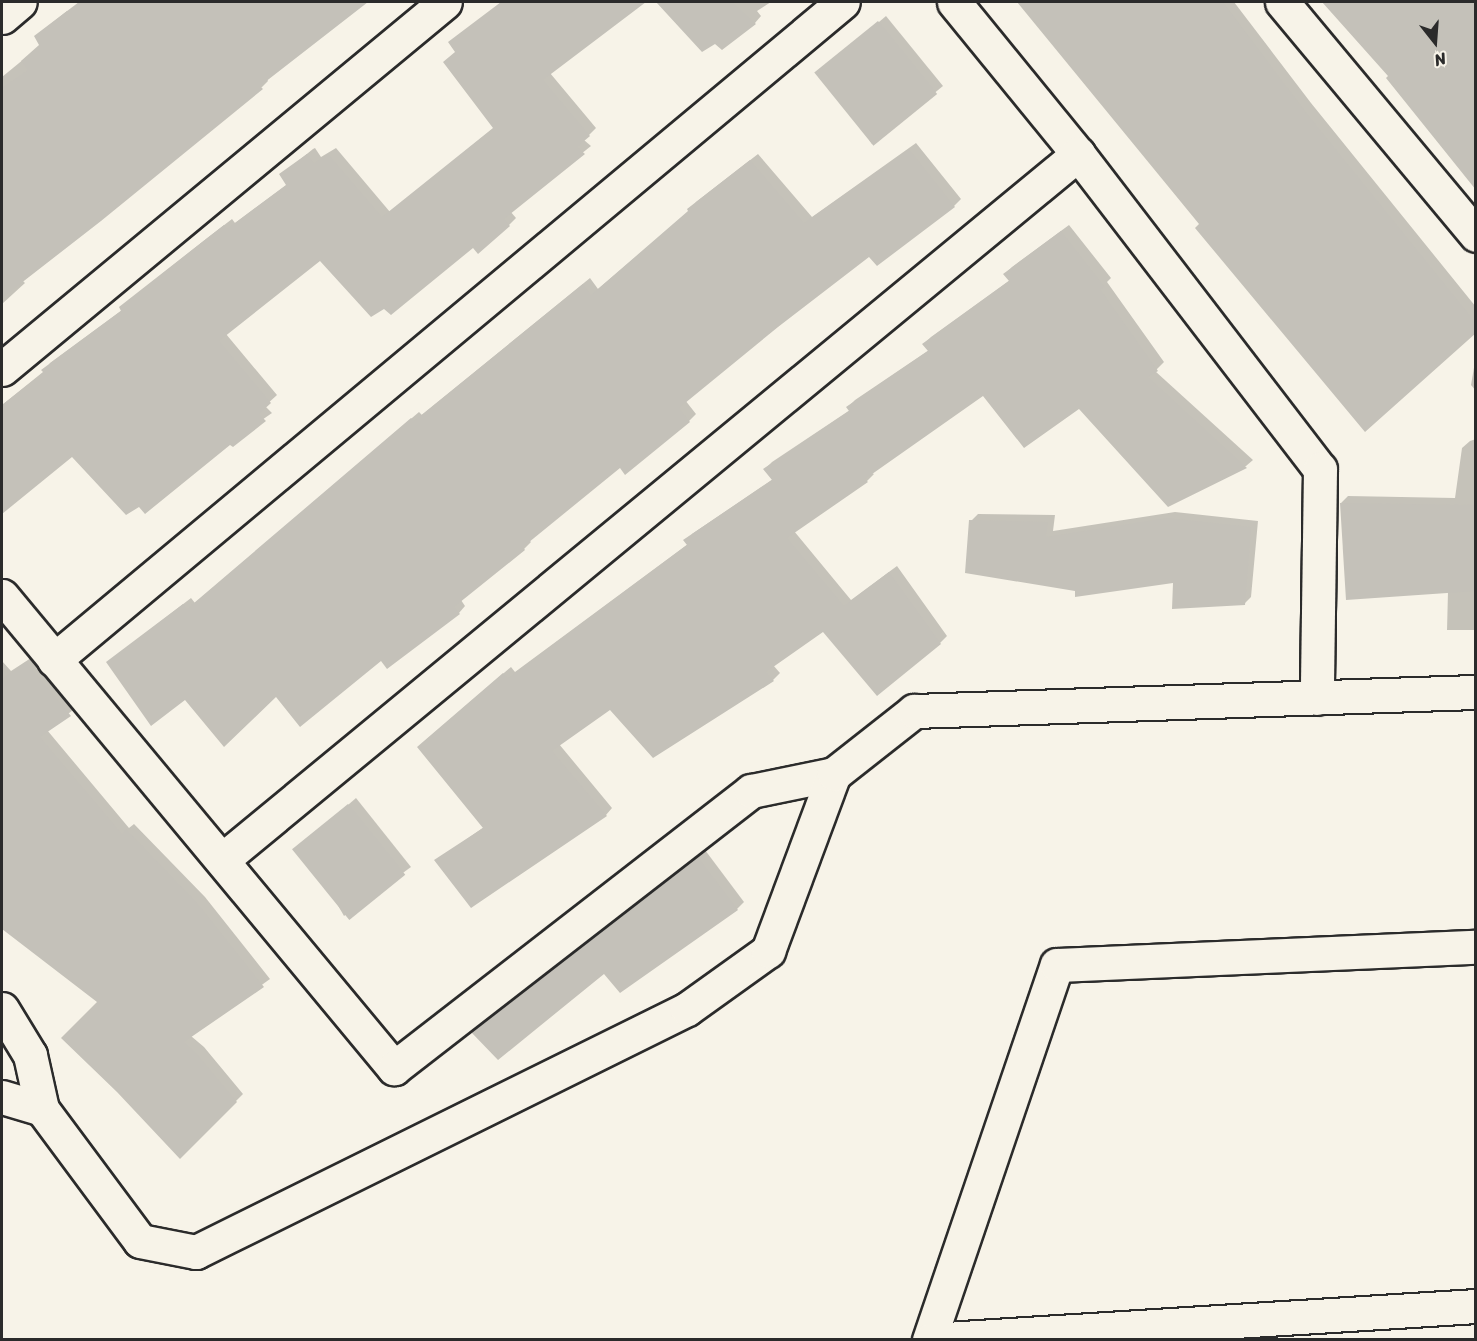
<!DOCTYPE html>
<style>
body{margin:0}
#map{position:relative;width:1477px;height:1341px;overflow:hidden;background:#f7f3e8;font-family:Sriracha,sans-serif}
div>[style]{position:absolute}
.shadow>*{inset:0;background:#0003}
.building>*{inset:0;background:#c4c1b9;transform-origin:0 0}
.roads{filter:drop-shadow(2px 0 #2b2b2b) drop-shadow(-2px 0 #2b2b2b) drop-shadow(0 2px #2b2b2b) drop-shadow(0 -2px #2b2b2b)}
.street>*{height:33px;margin:-16.5px;padding:0 16.5px;transform-origin:16.5px;border-radius:16.5px;background:#f7f3e8}
span{translate:-50% -50%;white-space:nowrap;text-align:center;line-height:1.15;-webkit-text-stroke:6px #f7f3e8;paint-order:stroke}
.frame{position:absolute;inset:0;border:3px solid #2b2b2b;pointer-events:none}
.north{position:absolute;left:1405px;top:12px;width:60px;height:60px;-webkit-text-stroke:4px #f7f3e8;paint-order:stroke;rotate:163deg;font-size:16px;font-weight:700;line-height:24px;text-align:center;color:#2b2b2b}
.north::after{content:'';display:block;margin:auto;width:21px;height:27px;background:#2b2b2b;clip-path:polygon(50% 0,100% 100%,50% 72%,0 100%)}
</style>
<div id="map">
<div class="shadow">
<i style="clip-path:polygon(94px 2px,351px 2px,267px 79px,268px 81px,262px 87px,22px 280px,25px 283px,2px 304px,2px 77px,41px 45px,43px 30px,67px 11px,74px 18px)"></i>
<i style="clip-path:polygon(504px 2px,644px 2px,550px 73px,596px 128px,584px 140px,591px 146px,510px 211px,516px 218px,509px 225px,474px 246px,320px 259px,226px 334px,277px 395px,265px 406px,272px 413px,139px 505px,72px 455px,9px 506px,2px 497px,2px 405px,44px 372px,50px 363px,122px 310px,128px 301px,206px 239px,232px 219px,235px 223px,288px 184px,287px 170px,313px 149px,315px 148px,321px 157px,336px 148px,390px 212px,495px 127px,457px 52px,456px 38px)"></i>
<i style="clip-path:polygon(658px 2px,771px 2px,757px 11px,761px 16px,755px 23px,722px 48px,715px 42px,702px 50px)"></i>
<i style="clip-path:polygon(1019px 2px,1234px 2px,1311px 103px,1476px 307px,1476px 331px,1201px 224px)"></i>
<i style="clip-path:polygon(1324px 2px,1476px 2px,1476px 187px,1390px 76px)"></i>
<i style="clip-path:polygon(886px 16px,943px 86px,872px 144px,825px 68px)"></i>
<i style="clip-path:polygon(916px 143px,961px 199px,954px 206px,869px 254px,685px 400px,696px 414px,689px 421px,620px 466px,529px 540px,531px 542px,524px 549px,461px 600px,465px 606px,459px 613px,381px 659px,276px 695px,185px 698px,108px 662px,191px 598px,195px 603px,419px 412px,422px 415px,590px 278px,598px 289px,690px 211px,696px 202px,758px 154px,812px 217px)"></i>
<i style="clip-path:polygon(1069px 225px,1111px 278px,1107px 282px,1164px 362px,1155px 371px,1253px 460px,1246px 466px,1169px 505px,1079px 407px,984px 394px,872px 473px,874px 474px,867px 481px,794px 531px,851px 600px,897px 566px,947px 636px,940px 643px,824px 630px,773px 665px,780px 673px,773px 680px,610px 708px,559px 744px,612px 808px,606px 815px,436px 861px,484px 827px,426px 740px,511px 667px,515px 672px,688px 544px,692px 534px,773px 479px,765px 469px,772px 462px,850px 410px,848px 407px,855px 400px,929px 350px,924px 344px,931px 337px,1010px 280px,1005px 274px,1012px 267px)"></i>
<i style="clip-path:polygon(1476px 356px,1476px 391px,1471px 385px)"></i>
<i style="clip-path:polygon(1476px 439px,1476px 630px,1447px 630px,1448px 591px,1341px 503px,1348px 496px,1455px 498px,1462px 448px,1470px 441px)"></i>
<i style="clip-path:polygon(1175px 512px,1258px 521px,1251px 597px,1244px 604px,1175px 582px,1077px 590px,971px 521px,978px 514px,1055px 515px,1053px 531px)"></i>
<i style="clip-path:polygon(34px 656px,77px 707px,47px 730px,129px 828px,134px 824px,205px 897px,270px 979px,191px 1036px,204px 1047px,243px 1094px,180px 1157px,100px 1001px,2px 927px,2px 661px,11px 671px)"></i>
<i style="clip-path:polygon(356px 798px,411px 867px,344px 916px,303px 844px)"></i>
<i style="clip-path:polygon(705px 850px,744px 902px,737px 909px,605px 972px,480px 1025px)"></i>
</div>
<div class="building">
<i style="clip-path:polygon(79px 2px,368px 2px,260px 86px,263px 89px,101px 221px,2px 298px,2px 88px,28px 70px,21px 61px,39px 45px,34px 36px)"></i>
<i style="clip-path:polygon(501px 2px,646px 2px,543px 80px,590px 136px,577px 147px,585px 154px,504px 219px,510px 226px,478px 254px,473px 248px,391px 315px,384px 309px,371px 317px,320px 261px,219px 341px,271px 403px,259px 414px,266px 421px,233px 447px,230px 445px,145px 514px,139px 507px,126px 515px,72px 457px,2px 514px,2px 405px,43px 372px,41px 370px,121px 311px,119px 307px,197px 246px,224px 225px,227px 229px,286px 185px,279px 174px,307px 154px,314px 163px,328px 154px,382px 217px,493px 128px,443px 62px,455px 52px,448px 42px)"></i>
<i style="clip-path:polygon(656px 2px,732px 2px,756px 24px,722px 50px,715px 44px,702px 52px)"></i>
<i style="clip-path:polygon(1017px 2px,1223px 2px,1304px 110px,1476px 323px,1476px 333px,1365px 432px,1195px 228px,1199px 224px)"></i>
<i style="clip-path:polygon(1322px 2px,1476px 2px,1476px 190px,1386px 78px,1388px 76px)"></i>
<i style="left:878px;top:21px;width:94px;height:82px;rotate:51deg"></i>
<i style="clip-path:polygon(909px 149px,955px 207px,877px 266px,869px 257px,778px 327px,679px 408px,690px 422px,625px 475px,620px 468px,523px 547px,525px 550px,454px 607px,460px 614px,387px 669px,381px 661px,300px 727px,276px 697px,224px 747px,185px 700px,151px 726px,106px 662px,183px 604px,187px 609px,411px 418px,414px 421px,583px 284px,591px 295px,688px 211px,687px 209px,750px 160px,804px 223px)"></i>
<i style="clip-path:polygon(1061px 231px,1105px 287px,1100px 289px,1158px 371px,1148px 377px,1247px 468px,1168px 507px,1079px 409px,1024px 448px,983px 396px,865px 479px,868px 482px,787px 538px,844px 606px,889px 572px,941px 644px,877px 696px,823px 632px,766px 672px,774px 681px,653px 758px,610px 710px,552px 751px,607px 816px,471px 908px,434px 860px,483px 828px,417px 747px,503px 673px,508px 678px,687px 545px,683px 540px,772px 480px,763px 469px,849px 411px,846px 407px,928px 351px,922px 344px,1009px 281px,1003px 274px)"></i>
<i style="clip-path:polygon(1340px 503px,1476px 505px,1476px 591px,1346px 600px)"></i>
<i style="clip-path:polygon(1167px 518px,1251px 527px,1245px 605px,1172px 609px,1173px 583px,1075px 597px,1075px 591px,965px 573px,969px 520px,1048px 522px,1046px 537px)"></i>
<i style="clip-path:polygon(26px 662px,71px 716px,40px 737px,122px 834px,126px 829px,198px 904px,264px 987px,184px 1042px,197px 1054px,237px 1102px,180px 1159px,117px 1092px,61px 1038px,97px 1002px,2px 929px,2px 679px)"></i>
<i style="left:348px;top:804px;width:91px;height:72px;rotate:51deg"></i>
<i style="clip-path:polygon(697px 856px,738px 910px,620px 993px,604px 974px,498px 1060px,471px 1032px)"></i>
</div>
<div class="roads">
<div class="street">
<i style="left:954px;top:2px;width:196px;rotate:50.8deg"></i>
<i style="left:1078px;top:154px;width:397px;rotate:52.5deg"></i>
<i style="left:1320px;top:469px;width:229px;rotate:90.8deg"></i>
<i style="left:1282px;top:2px;width:303px;rotate:50.2deg"></i>
<i style="left:2px;top:17px;width:23px;rotate:-40deg"></i>
<i style="left:2px;top:369px;width:575px;rotate:-39.64deg"></i>
<i style="left:2px;top:596px;width:614px;rotate:50.29deg"></i>
<i style="left:394px;top:1068px;width:452px;rotate:-37.8deg"></i>
<i style="left:751px;top:791px;width:85px;rotate:-11.6deg"></i>
<i style="left:54px;top:660px;width:1027px;rotate:-39.83deg"></i>
<i style="left:222px;top:860px;width:1110px;rotate:-39.51deg"></i>
<i style="left:2px;top:1009px;width:54px;rotate:58.7deg"></i>
<i style="left:30px;top:1055px;width:55px;rotate:77.5deg"></i>
<i style="left:2px;top:1097px;width:42px;rotate:16.7deg"></i>
<i style="left:42px;top:1109px;width:164px;rotate:53.4deg"></i>
<i style="left:140px;top:1241px;width:57px;rotate:11.1deg"></i>
<i style="left:196px;top:1252px;width:548px;rotate:-26.33deg"></i>
<i style="left:687px;top:1009px;width:100px;rotate:-35.6deg"></i>
<i style="left:768px;top:951px;width:189px;rotate:-69.6deg"></i>
<i style="left:834px;top:774px;width:102px;rotate:-38.2deg"></i>
<i style="left:914px;top:711px;width:562px;rotate:-1.94deg"></i>
<i style="left:929px;top:1340px;width:396px;rotate:-71.2deg"></i>
<i style="left:1057px;top:965px;width:419px;rotate:-2.5deg"></i>
<i style="left:930px;top:1340px;width:547px;rotate:-3.56deg"></i>
</div>
</div>
<div class="frame"></div>
<div class="north">N</div>
</div>
